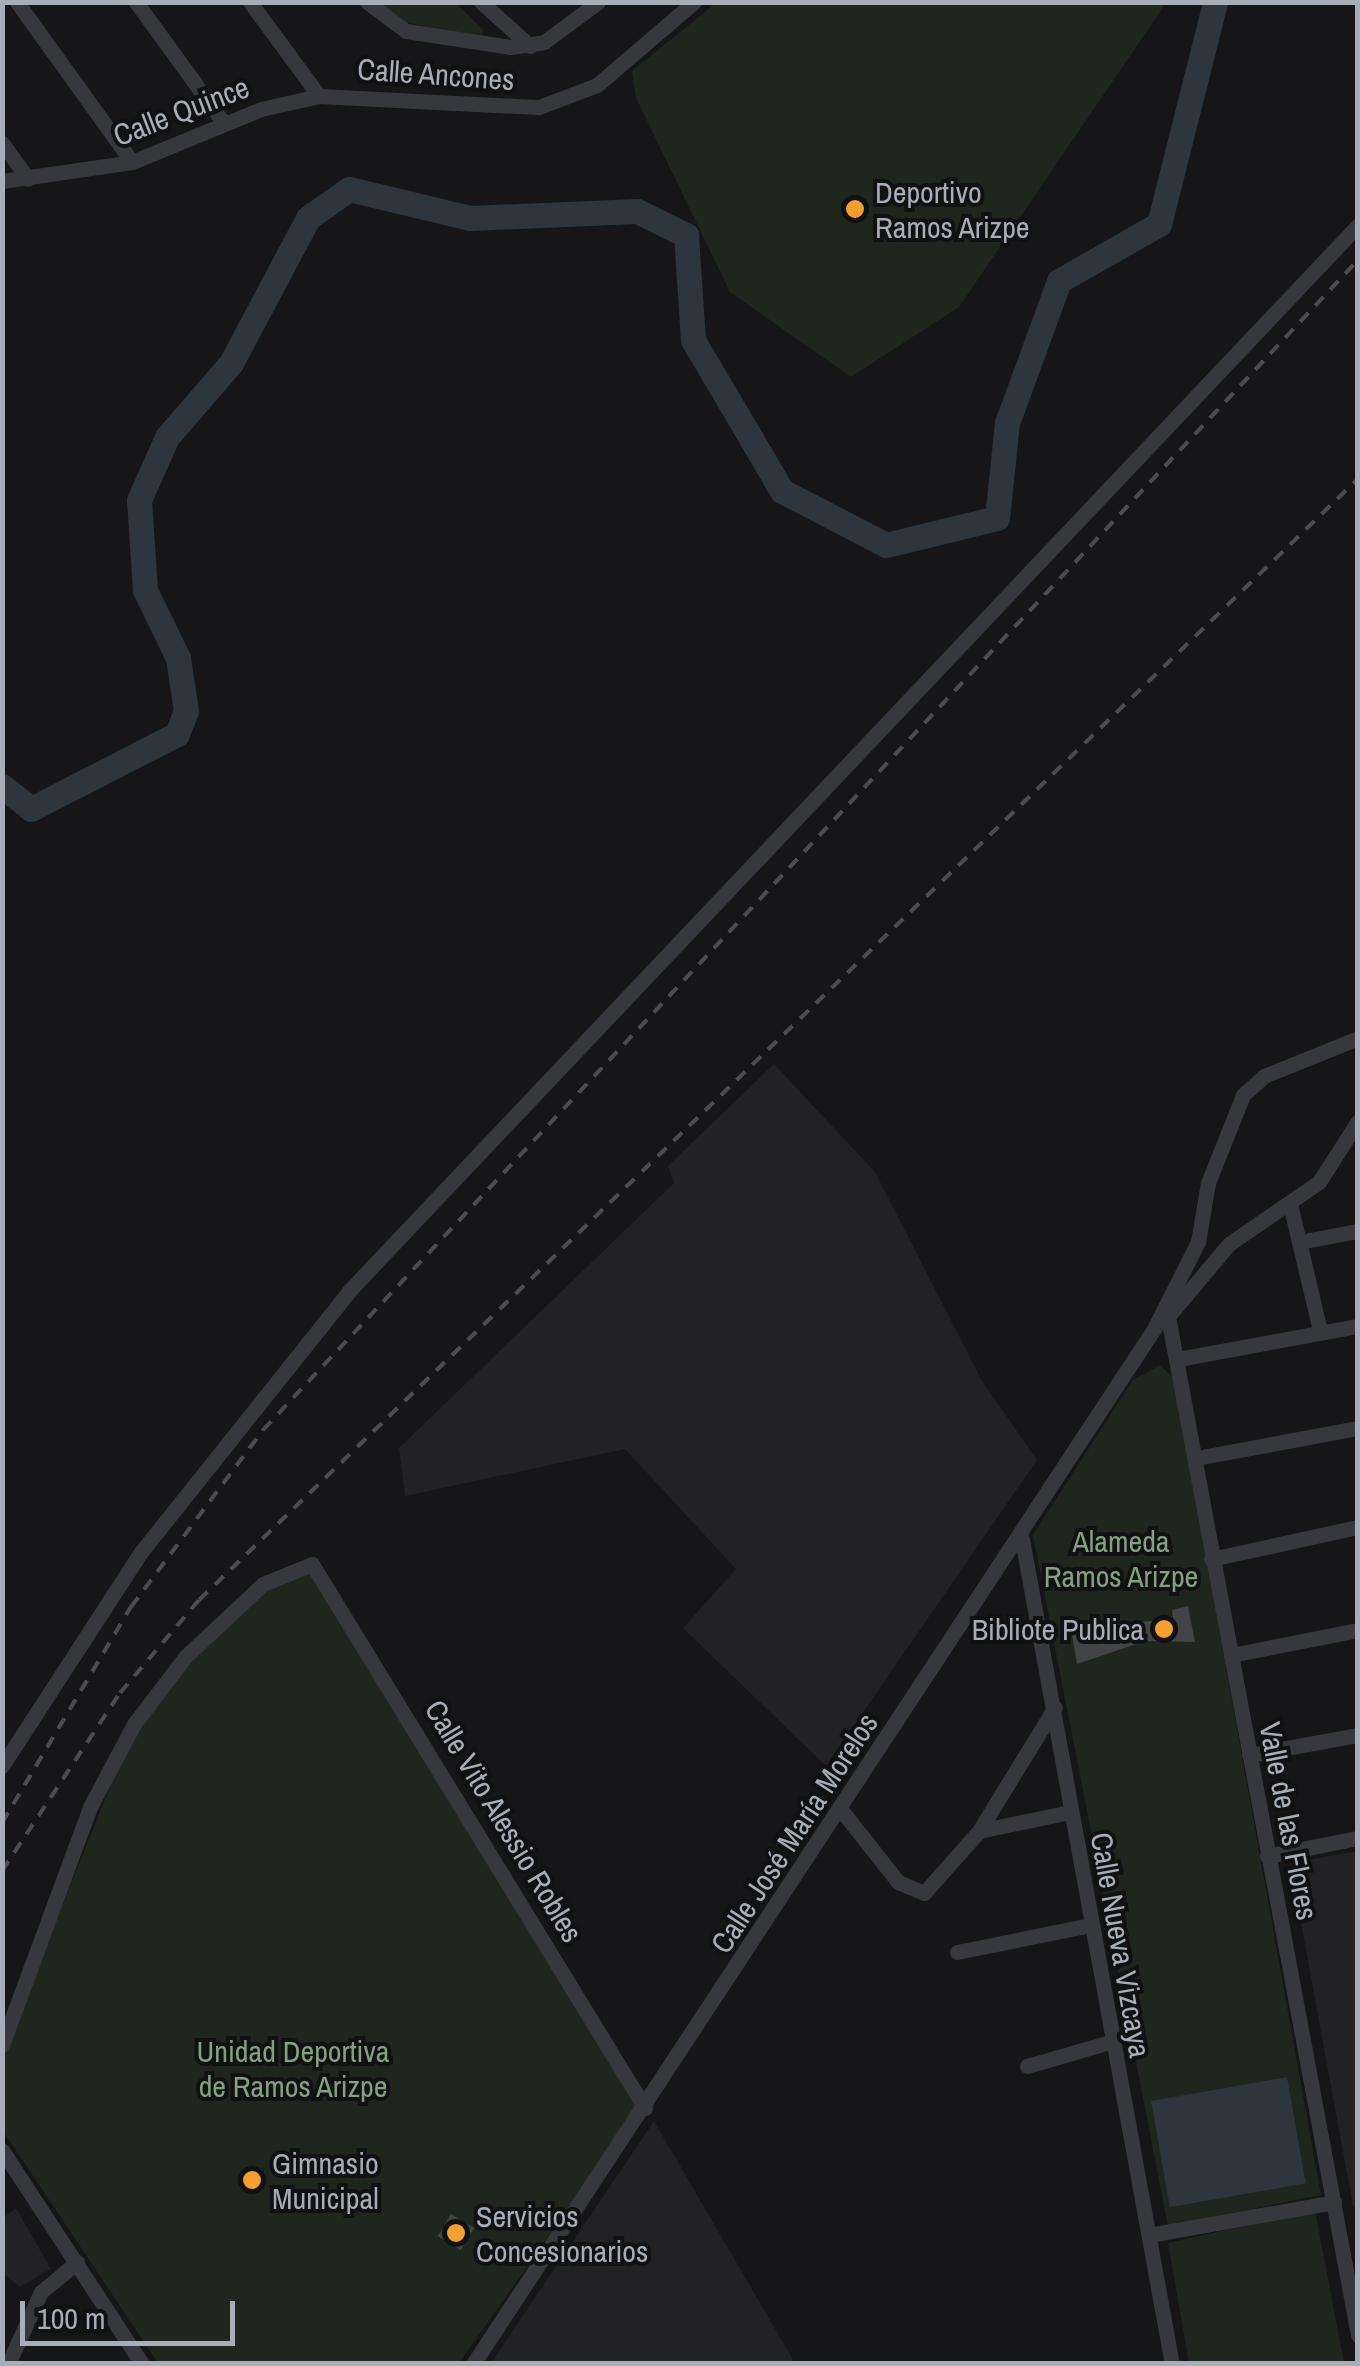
<!DOCTYPE html>
<meta charset="utf-8">
<style>
body{margin:0}
#map{position:relative;width:1360px;height:2366px;overflow:hidden;background:#161618;font-family:"Archivo Narrow",sans-serif}
div>[style]{position:absolute}
.built>*{inset:0;background:#222225}
.green>*{inset:0;background:#1e261e}
.water>*{inset:0;background:#2c363c;transform-origin:0 0}
.river>*{height:25px;margin:-12.5px;padding:0 12.5px;transform-origin:12.5px;border-radius:12.5px;background:#2c363c}
.building>*{inset:0;background:#424448;transform-origin:0 0}
.minor>*{height:15px;margin:-7.5px;padding:0 7.5px;transform-origin:7.5px;border-radius:7.5px;background:#37383d}
.rail>*{height:4px;margin-top:-2px;transform-origin:0;background:repeating-linear-gradient(90deg,#4a4c52 0 12px,transparent 0 22px)}
.dots>*{width:28px;height:28px;translate:-50% -50%;box-sizing:border-box;border:5px solid #111113;border-radius:50%}
span{translate:-50% -50%;white-space:nowrap;text-align:center;line-height:1.15;-webkit-text-stroke:8px #111113;paint-order:stroke}
.street-label{font-size:30px;color:#a8aeb8}
.poi-label{font-size:30px;color:#a8aeb8}
.left{translate:0 -50%;text-align:left}
.right{translate:-100% -50%;text-align:right}
.park-label{font-size:30px;color:#80a37e}
.frame{position:absolute;inset:0;border:5px solid #a8aeb8;pointer-events:none}
.scale{position:absolute;left:20px;top:2301px;width:215px;height:45px;box-sizing:border-box;border:5px solid #a8aeb8;border-top:0;padding-left:12px;font-size:30px;line-height:35px;white-space:nowrap;color:#a8aeb8;-webkit-text-stroke:8px #111113;paint-order:stroke}
</style>
<div id="map">
<div class="built">
<i style="clip-path:polygon(774px 1064px,875px 1172px,982px 1381px,1037px 1460px,826px 1766px,683px 1628px,736px 1569px,625px 1449px,405px 1496px,399px 1448px,674px 1183px,668px 1166px)"></i>
<i style="clip-path:polygon(1357px 1851px,1358px 2206px,1353px 2206px,1290px 1863px)"></i>
<i style="clip-path:polygon(654px 2121px,795px 2363px,491px 2363px)"></i>
<i style="clip-path:polygon(16px 2208px,51px 2269px,20px 2287px,2px 2273px,3px 2218px)"></i>
</div>
<div class="green">
<i style="clip-path:polygon(717px 2px,1166px 2px,1166px 3px,959px 307px,851px 377px,730px 292px,636px 98px,632px 71px)"></i>
<i style="clip-path:polygon(374px 3px,456px 3px,483px 30px,482px 39px,387px 18px)"></i>
<i style="clip-path:polygon(1160px 1365px,1174px 1379px,1321px 2195px,1168px 2226px,1033px 1535px,1133px 1380px)"></i>
<i style="clip-path:polygon(311px 1569px,639px 2109px,459px 2363px,158px 2363px,3px 2131px,2px 2054px,132px 1733px,178px 1669px,265px 1587px)"></i>
<i style="clip-path:polygon(1315px 2210px,1344px 2363px,1189px 2363px,1168px 2243px)"></i>
</div>
<div class="water">
<i style="left:1287px;top:2077px;width:108px;height:138px;rotate:80deg"></i>
</div>
<div class="river">
<i style="left:2px;top:786px;width:37px;rotate:38deg"></i>
<i style="left:31px;top:809px;width:164px;rotate:-27.2deg"></i>
<i style="left:177px;top:734px;width:25px;rotate:-69deg"></i>
<i style="left:186px;top:711px;width:54px;rotate:-98.6deg"></i>
<i style="left:178px;top:658px;width:76px;rotate:-115.9deg"></i>
<i style="left:145px;top:590px;width:90px;rotate:-93.8deg"></i>
<i style="left:139px;top:500px;width:69px;rotate:-66deg"></i>
<i style="left:167px;top:437px;width:98px;rotate:-49.1deg"></i>
<i style="left:231px;top:363px;width:164px;rotate:-62deg"></i>
<i style="left:308px;top:218px;width:50px;rotate:-35.3deg"></i>
<i style="left:349px;top:189px;width:124px;rotate:13.5deg"></i>
<i style="left:470px;top:218px;width:167px;rotate:-2.4deg"></i>
<i style="left:637px;top:211px;width:55px;rotate:26.1deg"></i>
<i style="left:686px;top:235px;width:105px;rotate:86.2deg"></i>
<i style="left:693px;top:340px;width:175px;rotate:59.5deg"></i>
<i style="left:782px;top:491px;width:117px;rotate:27.4deg"></i>
<i style="left:886px;top:545px;width:114px;rotate:-13.7deg"></i>
<i style="left:997px;top:518px;width:96px;rotate:-84deg"></i>
<i style="left:1007px;top:423px;width:151px;rotate:-69.9deg"></i>
<i style="left:1059px;top:281px;width:115px;rotate:-29.7deg"></i>
<i style="left:1159px;top:224px;width:229px;rotate:-75.8deg"></i>
</div>
<div class="building">
<i style="clip-path:polygon(1188px 1606px,1195px 1642px,1145px 1641px,1077px 1664px,1071px 1628px,1173px 1619px,1172px 1610px)"></i>
<i style="left:451px;top:2214px;width:27px;height:26px;rotate:31deg"></i>
</div>
<div class="minor">
<i style="left:17px;top:2px;width:197px;rotate:54.3deg"></i>
<i style="left:136px;top:2px;width:150px;rotate:54deg"></i>
<i style="left:250px;top:2px;width:117px;rotate:53.7deg"></i>
<i style="left:367px;top:2px;width:49px;rotate:36.6deg"></i>
<i style="left:406px;top:31px;width:105px;rotate:8.7deg"></i>
<i style="left:510px;top:47px;width:34px;rotate:-8deg"></i>
<i style="left:544px;top:42px;width:67px;rotate:-36.5deg"></i>
<i style="left:481px;top:2px;width:66px;rotate:41.9deg"></i>
<i style="left:2px;top:143px;width:44px;rotate:54.2deg"></i>
<i style="left:2px;top:181px;width:131px;rotate:-8.3deg"></i>
<i style="left:132px;top:162px;width:139px;rotate:-22.3deg"></i>
<i style="left:261px;top:109px;width:59px;rotate:-12.6deg"></i>
<i style="left:319px;top:96px;width:220px;rotate:2.9deg"></i>
<i style="left:539px;top:107px;width:62px;rotate:-20.8deg"></i>
<i style="left:597px;top:85px;width:128px;rotate:-40.6deg"></i>
<i style="left:1291px;top:1208px;width:126px;rotate:76.7deg"></i>
<i style="left:1299px;top:1242px;width:60px;rotate:-10.6deg"></i>
<i style="left:1166px;top:1306px;width:1047px;rotate:79.43deg"></i>
<i style="left:1171px;top:1313px;width:90px;rotate:-50deg"></i>
<i style="left:1229px;top:1244px;width:109px;rotate:-34.6deg"></i>
<i style="left:1319px;top:1182px;width:72px;rotate:-57.4deg"></i>
<i style="left:1178px;top:1359px;width:183px;rotate:-10.4deg"></i>
<i style="left:1196px;top:1458px;width:165px;rotate:-10.5deg"></i>
<i style="left:1022px;top:1539px;width:833px;rotate:79.7deg"></i>
<i style="left:1211px;top:1559px;width:150px;rotate:-12.3deg"></i>
<i style="left:1231px;top:1655px;width:129px;rotate:-11.1deg"></i>
<i style="left:1249px;top:1755px;width:111px;rotate:-10.4deg"></i>
<i style="left:2px;top:1766px;width:255px;rotate:-57deg"></i>
<i style="left:141px;top:1552px;width:334px;rotate:-51.4deg"></i>
<i style="left:349px;top:1291px;width:1468px;rotate:-46.57deg"></i>
<i style="left:842px;top:1811px;width:90px;rotate:51.7deg"></i>
<i style="left:898px;top:1882px;width:28px;rotate:23deg"></i>
<i style="left:924px;top:1893px;width:83px;rotate:-48.4deg"></i>
<i style="left:979px;top:1831px;width:145px;rotate:-58.5deg"></i>
<i style="left:979px;top:1831px;width:93px;rotate:-11.8deg"></i>
<i style="left:1267px;top:1856px;width:93px;rotate:-11.2deg"></i>
<i style="left:957px;top:1952px;width:137px;rotate:-11.4deg"></i>
<i style="left:2px;top:2045px;width:254px;rotate:-69.7deg"></i>
<i style="left:90px;top:1807px;width:94px;rotate:-62.1deg"></i>
<i style="left:134px;top:1724px;width:84px;rotate:-52.7deg"></i>
<i style="left:185px;top:1657px;width:107px;rotate:-43.1deg"></i>
<i style="left:263px;top:1584px;width:53px;rotate:-22.2deg"></i>
<i style="left:312px;top:1564px;width:638px;rotate:58.53deg"></i>
<i style="left:1027px;top:2066px;width:86px;rotate:-16.1deg"></i>
<i style="left:2px;top:2150px;width:256px;rotate:56.8deg"></i>
<i style="left:1149px;top:2235px;width:188px;rotate:-10.1deg"></i>
<i style="left:8px;top:2364px;width:79px;rotate:-65.4deg"></i>
<i style="left:41px;top:2292px;width:47px;rotate:-39.8deg"></i>
<i style="left:473px;top:2364px;width:1239px;rotate:-56.66deg"></i>
<i style="left:1154px;top:1329px;width:97px;rotate:-63.2deg"></i>
<i style="left:1198px;top:1242px;width:60px;rotate:-80.4deg"></i>
<i style="left:1208px;top:1183px;width:95px;rotate:-68.3deg"></i>
<i style="left:1243px;top:1095px;width:28px;rotate:-42deg"></i>
<i style="left:1264px;top:1076px;width:101px;rotate:-22deg"></i>
</div>
<div class="rail">
<i style="left:2px;top:1823px;width:252px;rotate:-59.2deg"></i>
<i style="left:131px;top:1607px;width:221px;rotate:-53.3deg"></i>
<i style="left:263px;top:1430px;width:1602px;rotate:-46.9deg"></i>
<i style="left:2px;top:1871px;width:214px;rotate:-56.5deg"></i>
<i style="left:120px;top:1693px;width:122px;rotate:-49.7deg"></i>
<i style="left:199px;top:1600px;width:1612px;rotate:-44.05deg"></i>
</div>
<div class="dots">
<i style="left:855px;top:209px;background:#f39f32"></i>
<i style="left:1164px;top:1629px;background:#f39f32"></i>
<i style="left:252px;top:2180px;background:#f39f32"></i>
<i style="left:456px;top:2233px;background:#f39f32"></i>
</div>
<div class="street-label">
<span style="left:436px;top:74px;rotate:4deg">Calle Ancones</span>
<span style="left:181px;top:111px;rotate:-21deg">Calle Quince</span>
<span style="left:504px;top:1821px;rotate:59deg">Calle Vito Alessio Robles</span>
<span style="left:1289px;top:1821px;rotate:79deg">Valle de las Flores</span>
<span style="left:794px;top:1833px;rotate:-57deg">Calle José María Morelos</span>
<span style="left:1121px;top:1945px;rotate:80deg">Calle Nueva Vizcaya</span>
</div>
<div class="poi-label">
<span class="left" style="left:875px;top:209px">Deportivo<br>Ramos Arizpe</span>
<span class="right" style="left:1144px;top:1629px">Bibliote Publica</span>
<span class="left" style="left:272px;top:2180px">Gimnasio<br>Municipal</span>
<span class="left" style="left:476px;top:2233px">Servicios<br>Concesionarios</span>
</div>
<div class="park-label">
<span style="left:1121px;top:1558px">Alameda<br>Ramos Arizpe</span>
<span style="left:293px;top:2068px">Unidad Deportiva<br>de Ramos Arizpe</span>
</div>
<div class="frame"></div>
<div class="scale">100 m</div>
</div>
